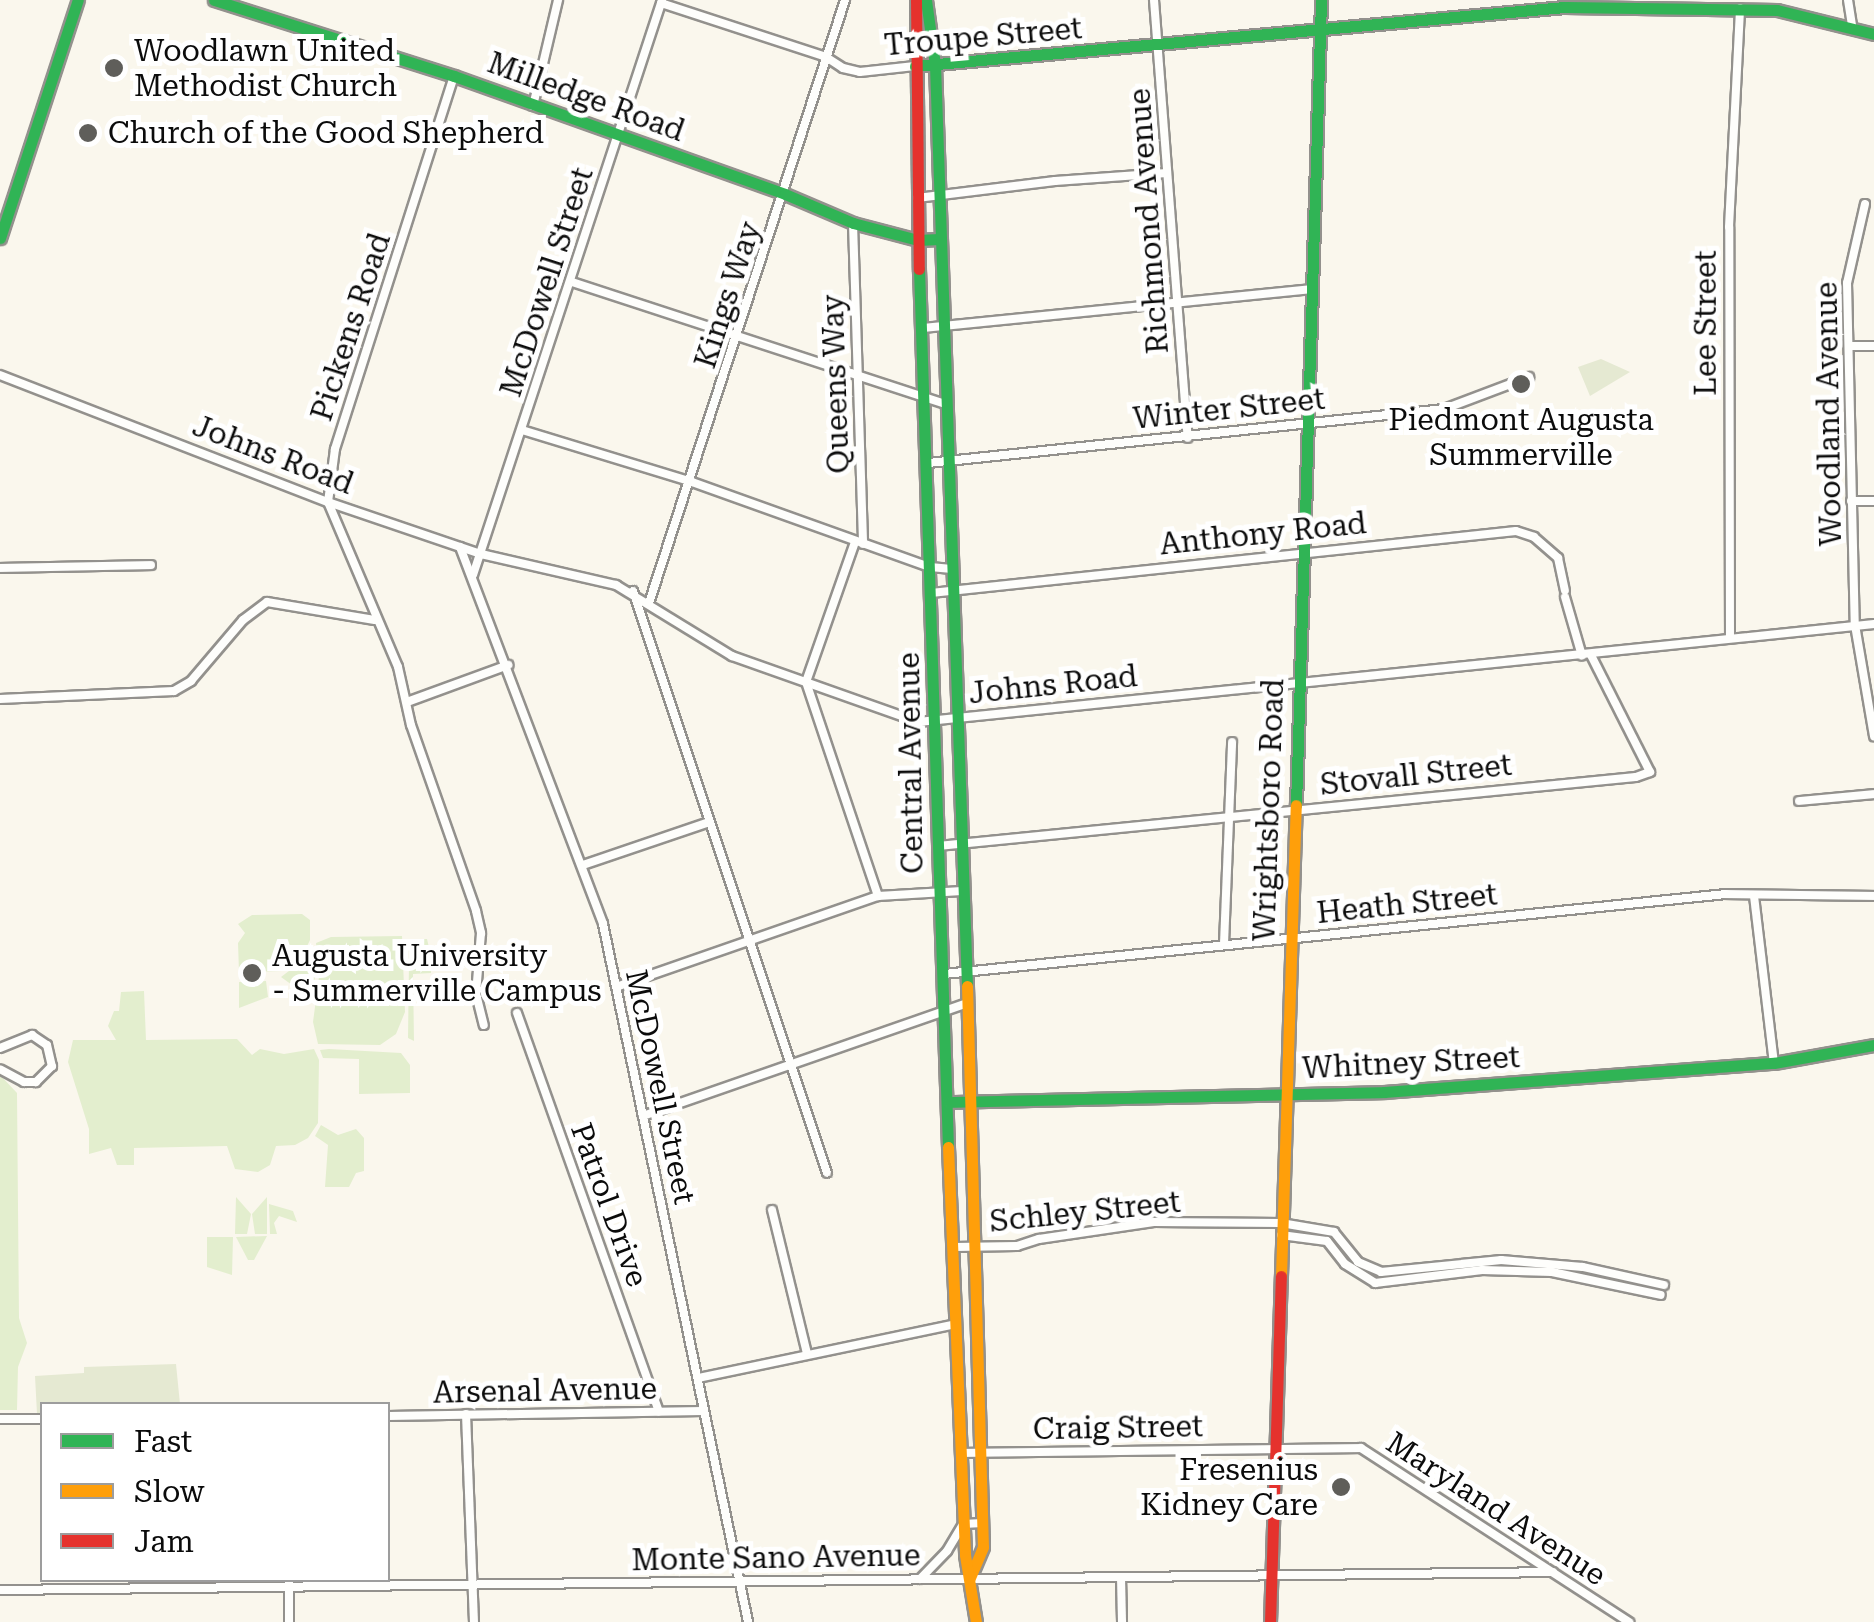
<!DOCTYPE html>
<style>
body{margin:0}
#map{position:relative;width:1874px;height:1622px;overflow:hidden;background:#faf7ed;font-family:"Roboto Serif",serif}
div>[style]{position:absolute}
.green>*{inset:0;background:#e3eece}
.cemetery>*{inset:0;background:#e5e9d2}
.roads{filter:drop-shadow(2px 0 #93918d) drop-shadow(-2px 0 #93918d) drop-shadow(0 2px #93918d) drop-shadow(0 -2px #93918d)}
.street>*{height:8px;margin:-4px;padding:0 4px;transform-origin:4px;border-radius:4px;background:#fefefc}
.fast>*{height:11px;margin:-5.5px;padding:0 5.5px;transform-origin:5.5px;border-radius:5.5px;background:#30b455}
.slow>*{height:11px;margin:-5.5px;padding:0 5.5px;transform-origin:5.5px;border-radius:5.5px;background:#ff9f0a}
.jam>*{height:11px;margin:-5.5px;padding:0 5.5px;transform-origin:5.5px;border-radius:5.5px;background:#e5322d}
.dots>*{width:28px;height:28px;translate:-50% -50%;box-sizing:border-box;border:5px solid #fff;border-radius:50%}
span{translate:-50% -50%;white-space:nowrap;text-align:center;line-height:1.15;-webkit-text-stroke:10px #fff;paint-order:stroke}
.street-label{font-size:30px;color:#0b0b0b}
.poi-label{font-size:30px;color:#0b0b0b}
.left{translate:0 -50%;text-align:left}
.right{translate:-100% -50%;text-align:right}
.legend{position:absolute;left:40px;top:1402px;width:350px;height:180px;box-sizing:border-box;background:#fff;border:2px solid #9d9d9d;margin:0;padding:12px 18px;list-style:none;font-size:30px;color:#0b0b0b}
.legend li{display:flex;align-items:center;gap:20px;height:50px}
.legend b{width:50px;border:2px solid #9d9d9d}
</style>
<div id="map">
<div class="green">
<i style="clip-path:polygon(302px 914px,310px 920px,310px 940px,300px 961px,282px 971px,239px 972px,238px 943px,245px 933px,238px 924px,252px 915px)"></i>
<i style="clip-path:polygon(402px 936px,405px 1012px,396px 1034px,380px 1045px,318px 1044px,313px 1022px,319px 977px,316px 943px,331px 937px)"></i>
<i style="clip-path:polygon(406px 939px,427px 939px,431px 956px,431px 973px,413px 974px,414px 1041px,408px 1038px,409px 962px,413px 961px)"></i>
<i style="clip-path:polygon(310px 955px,315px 977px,310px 998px,281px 977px)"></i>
<i style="clip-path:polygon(266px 981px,268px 997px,239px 1008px,239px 982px)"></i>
<i style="clip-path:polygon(144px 991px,146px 1040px,237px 1039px,252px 1055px,260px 1049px,284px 1054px,314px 1049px,319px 1060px,318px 1123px,308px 1138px,295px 1145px,276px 1146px,270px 1165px,258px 1172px,235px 1169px,227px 1146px,134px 1148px,134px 1165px,117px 1165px,111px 1148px,89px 1154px,89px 1129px,68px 1062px,73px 1040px,116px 1040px,108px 1026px,114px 1011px,119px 1011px,121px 992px)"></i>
<i style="clip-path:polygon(329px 1049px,401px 1053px,410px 1065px,410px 1093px,359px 1094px,359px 1059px,323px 1058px,320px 1050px)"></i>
<i style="clip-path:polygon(0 1075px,17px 1093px,19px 1318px,27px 1343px,18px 1367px,17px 1410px,0 1410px)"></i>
<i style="clip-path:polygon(321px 1125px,338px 1135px,356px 1129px,364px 1138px,364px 1171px,356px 1173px,349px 1187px,325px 1187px,328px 1145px,315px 1136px)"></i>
<i style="clip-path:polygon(236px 1197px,251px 1214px,247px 1234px,235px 1234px)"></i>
<i style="clip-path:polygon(267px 1197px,267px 1234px,255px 1234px,252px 1214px)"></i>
<i style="clip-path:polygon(269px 1204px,293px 1211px,297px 1222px,279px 1216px,274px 1223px,277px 1234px,270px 1234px)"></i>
<i style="clip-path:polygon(267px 1236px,254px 1260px,248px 1260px,236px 1237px)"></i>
<i style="clip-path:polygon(207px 1237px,233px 1237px,232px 1275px,207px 1267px)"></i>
</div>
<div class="cemetery">
<i style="clip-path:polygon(1601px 359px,1630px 372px,1590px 396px,1578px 367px)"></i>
<i style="clip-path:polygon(176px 1364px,180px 1404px,42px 1404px,42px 1413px,37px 1414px,35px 1376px,84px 1373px,84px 1367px)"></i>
</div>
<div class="roads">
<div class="street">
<i style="left:1154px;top:0;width:439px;rotate:85.6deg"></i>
<i style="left:1848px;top:0;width:26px;rotate:81deg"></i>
<i style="left:661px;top:3px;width:174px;rotate:18.1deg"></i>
<i style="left:826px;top:57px;width:20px;rotate:33deg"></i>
<i style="left:843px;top:68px;width:17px;rotate:13deg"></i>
<i style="left:860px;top:72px;width:55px;rotate:-6.2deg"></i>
<i style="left:454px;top:76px;width:392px;rotate:107.7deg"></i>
<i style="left:335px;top:449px;width:53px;rotate:97.5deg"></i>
<i style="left:328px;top:502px;width:179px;rotate:67deg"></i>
<i style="left:398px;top:667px;width:59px;rotate:77.4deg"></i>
<i style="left:411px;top:725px;width:197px;rotate:70.7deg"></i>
<i style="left:476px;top:911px;width:23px;rotate:77deg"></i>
<i style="left:481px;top:933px;width:61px;rotate:94.7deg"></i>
<i style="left:476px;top:994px;width:32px;rotate:76deg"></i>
<i style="left:533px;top:106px;width:109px;rotate:-76.7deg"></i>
<i style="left:917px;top:198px;width:139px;rotate:-7deg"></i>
<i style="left:1055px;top:181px;width:112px;rotate:-4.1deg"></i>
<i style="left:1865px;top:204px;width:81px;rotate:102.8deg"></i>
<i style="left:1847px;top:283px;width:342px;rotate:88.7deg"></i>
<i style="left:1855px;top:625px;width:113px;rotate:80.3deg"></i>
<i style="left:853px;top:223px;width:321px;rotate:88.2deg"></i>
<i style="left:572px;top:282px;width:392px;rotate:18.1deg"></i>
<i style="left:922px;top:328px;width:391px;rotate:-5.7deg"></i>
<i style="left:1850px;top:346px;width:24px"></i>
<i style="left:0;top:375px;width:352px;rotate:21.2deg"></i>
<i style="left:328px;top:502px;width:162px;rotate:18.8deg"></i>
<i style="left:481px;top:554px;width:139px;rotate:12.9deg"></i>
<i style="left:616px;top:585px;width:136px;rotate:31.5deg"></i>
<i style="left:732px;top:656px;width:197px;rotate:19.5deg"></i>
<i style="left:918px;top:722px;width:961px;rotate:-5.85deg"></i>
<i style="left:522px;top:430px;width:178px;rotate:17deg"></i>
<i style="left:692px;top:482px;width:253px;rotate:19.7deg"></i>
<i style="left:930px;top:567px;width:22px;rotate:5deg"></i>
<i style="left:928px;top:463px;width:519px;rotate:-5.97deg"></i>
<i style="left:1444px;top:409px;width:91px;rotate:-20.6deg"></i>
<i style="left:1851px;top:501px;width:23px"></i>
<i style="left:855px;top:542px;width:148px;rotate:109.3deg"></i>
<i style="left:806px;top:682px;width:226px;rotate:71.4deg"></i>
<i style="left:460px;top:547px;width:403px;rotate:69.2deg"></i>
<i style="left:603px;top:924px;width:713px;rotate:78.26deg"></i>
<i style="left:0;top:568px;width:151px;rotate:-1.1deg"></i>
<i style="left:473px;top:575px;width:605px;rotate:-71.8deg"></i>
<i style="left:633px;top:591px;width:613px;rotate:71.57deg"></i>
<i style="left:931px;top:593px;width:588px;rotate:-6.05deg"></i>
<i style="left:1516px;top:531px;width:19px;rotate:18deg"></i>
<i style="left:1534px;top:537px;width:32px;rotate:41deg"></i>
<i style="left:1558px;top:558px;width:33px;rotate:78deg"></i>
<i style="left:1565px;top:597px;width:61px;rotate:73.9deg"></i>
<i style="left:649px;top:603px;width:634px;rotate:-71.99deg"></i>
<i style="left:1730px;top:638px;width:411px;rotate:-90.1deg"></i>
<i style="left:1729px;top:227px;width:219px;rotate:-87.1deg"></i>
<i style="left:0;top:699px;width:174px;rotate:-2.6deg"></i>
<i style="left:174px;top:691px;width:20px;rotate:-30deg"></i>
<i style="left:191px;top:681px;width:80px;rotate:-49.6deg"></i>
<i style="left:243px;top:620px;width:30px;rotate:-37deg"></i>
<i style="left:267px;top:602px;width:109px;rotate:9.5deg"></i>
<i style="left:407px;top:702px;width:108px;rotate:-20.1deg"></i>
<i style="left:1799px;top:801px;width:75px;rotate:-5.3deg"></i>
<i style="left:938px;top:846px;width:701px;rotate:-5.65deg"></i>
<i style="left:1636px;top:777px;width:15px;rotate:-20deg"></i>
<i style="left:1650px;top:772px;width:131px;rotate:-116.8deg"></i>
<i style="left:583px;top:865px;width:133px;rotate:-18.8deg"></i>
<i style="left:1754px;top:896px;width:168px;rotate:83.2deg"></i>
<i style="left:1224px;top:944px;width:202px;rotate:-87.7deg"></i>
<i style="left:944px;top:974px;width:786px;rotate:-5.84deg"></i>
<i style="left:1726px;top:894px;width:148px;rotate:0.8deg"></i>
<i style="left:616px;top:987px;width:277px;rotate:-19.2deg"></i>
<i style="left:878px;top:896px;width:84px;rotate:-3.4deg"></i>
<i style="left:517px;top:1013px;width:423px;rotate:70.4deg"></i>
<i style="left:0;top:1048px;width:35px;rotate:-22deg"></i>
<i style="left:32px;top:1035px;width:18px;rotate:34deg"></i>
<i style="left:47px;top:1045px;width:22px;rotate:77deg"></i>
<i style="left:52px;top:1066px;width:23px;rotate:135deg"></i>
<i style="left:36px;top:1082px;width:12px;rotate:180deg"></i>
<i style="left:24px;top:1082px;width:27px;rotate:-152deg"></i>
<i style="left:643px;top:1116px;width:343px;rotate:-19.2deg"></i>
<i style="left:772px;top:1210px;width:148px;rotate:76.3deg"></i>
<i style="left:1281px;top:1235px;width:46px;rotate:7.4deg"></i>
<i style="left:1327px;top:1241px;width:29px;rotate:52deg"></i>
<i style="left:1345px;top:1264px;width:36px;rotate:32deg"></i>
<i style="left:1375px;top:1283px;width:108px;rotate:-6.9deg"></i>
<i style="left:1482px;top:1270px;width:70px;rotate:1.6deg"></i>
<i style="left:1552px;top:1272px;width:111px;rotate:11.9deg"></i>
<i style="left:955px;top:1247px;width:62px;rotate:-0.9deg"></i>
<i style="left:1017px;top:1246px;width:23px;rotate:-18deg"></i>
<i style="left:1039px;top:1239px;width:116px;rotate:-8.4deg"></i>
<i style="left:1154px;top:1222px;width:127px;rotate:0.5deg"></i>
<i style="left:1281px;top:1223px;width:54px;rotate:9.6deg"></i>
<i style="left:1334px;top:1232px;width:38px;rotate:51deg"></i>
<i style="left:1358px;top:1262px;width:25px;rotate:23deg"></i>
<i style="left:1381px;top:1272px;width:121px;rotate:-5.7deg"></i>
<i style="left:1501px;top:1260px;width:82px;rotate:4.9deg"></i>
<i style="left:1583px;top:1267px;width:83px;rotate:12.5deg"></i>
<i style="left:698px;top:1378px;width:264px;rotate:-11.8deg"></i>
<i style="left:466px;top:1414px;width:208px;rotate:87.8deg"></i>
<i style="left:388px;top:1416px;width:315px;rotate:-0.9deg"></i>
<i style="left:0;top:1419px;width:42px"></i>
<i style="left:961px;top:1453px;width:400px;rotate:-0.7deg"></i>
<i style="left:1361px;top:1448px;width:320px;rotate:33deg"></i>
<i style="left:1121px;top:1577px;width:45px;rotate:88.7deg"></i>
<i style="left:920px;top:1579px;width:39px;rotate:-46deg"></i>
<i style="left:947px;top:1551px;width:31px;rotate:-59deg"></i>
<i style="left:963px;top:1524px;width:20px;rotate:-3deg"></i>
<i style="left:0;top:1590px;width:1553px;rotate:-0.66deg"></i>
<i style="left:289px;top:1622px;width:42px;rotate:-90deg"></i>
</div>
<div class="fast">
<i style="left:214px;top:0;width:252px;rotate:17.6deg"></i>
<i style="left:454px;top:76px;width:351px;rotate:19.6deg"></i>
<i style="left:785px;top:194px;width:74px;rotate:23.1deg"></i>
<i style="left:853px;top:223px;width:67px;rotate:14.7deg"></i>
<i style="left:918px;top:240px;width:21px;rotate:-3deg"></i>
<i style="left:926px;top:0;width:66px;rotate:82.1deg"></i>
<i style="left:935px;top:65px;width:922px;rotate:88.01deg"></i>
<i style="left:915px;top:66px;width:653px;rotate:-5.19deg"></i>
<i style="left:1565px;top:7px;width:212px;rotate:0.8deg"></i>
<i style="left:1777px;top:10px;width:100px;rotate:13.9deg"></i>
<i style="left:0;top:238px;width:250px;rotate:-71.9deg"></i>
<i style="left:919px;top:269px;width:878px;rotate:88.11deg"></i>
<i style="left:1296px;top:805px;width:805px;rotate:-88.22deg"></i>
<i style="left:949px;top:1102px;width:435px;rotate:-1.3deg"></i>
<i style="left:1384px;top:1092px;width:391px;rotate:-4.3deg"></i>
<i style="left:1774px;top:1063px;width:102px;rotate:-10.2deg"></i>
</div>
<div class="slow">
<i style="left:967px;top:986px;width:561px;rotate:88.37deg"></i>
<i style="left:983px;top:1547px;width:34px;rotate:113deg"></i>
<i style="left:948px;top:1147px;width:408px;rotate:87.6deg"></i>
<i style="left:965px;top:1555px;width:68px;rotate:80.7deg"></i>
<i style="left:1281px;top:1276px;width:471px;rotate:-88.2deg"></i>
</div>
<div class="jam">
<i style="left:916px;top:0;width:269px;rotate:89.4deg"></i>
<i style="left:1270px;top:1622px;width:346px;rotate:-88.2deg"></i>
</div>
</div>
<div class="dots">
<i style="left:114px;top:68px;background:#5f5e5a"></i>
<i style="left:88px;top:133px;background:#5f5e5a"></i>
<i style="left:1521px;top:384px;background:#5f5e5a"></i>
<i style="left:252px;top:973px;background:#5f5e5a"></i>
<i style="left:1341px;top:1487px;background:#5f5e5a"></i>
</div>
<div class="street-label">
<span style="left:983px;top:37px;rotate:-5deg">Troupe Street</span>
<span style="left:586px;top:97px;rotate:20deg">Milledge Road</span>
<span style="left:1149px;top:221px;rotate:-94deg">Richmond Avenue</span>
<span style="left:547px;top:282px;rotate:-72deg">McDowell Street</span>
<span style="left:728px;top:295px;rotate:-72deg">Kings Way</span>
<span style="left:1706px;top:323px;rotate:-90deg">Lee Street</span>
<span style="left:351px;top:327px;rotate:-72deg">Pickens Road</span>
<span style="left:836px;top:384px;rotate:-92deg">Queens Way</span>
<span style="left:1229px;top:409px;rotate:-6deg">Winter Street</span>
<span style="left:1829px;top:414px;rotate:-91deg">Woodland Avenue</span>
<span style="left:273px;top:455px;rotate:21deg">Johns Road</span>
<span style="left:1263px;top:534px;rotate:-6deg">Anthony Road</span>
<span style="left:1053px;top:685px;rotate:-6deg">Johns Road</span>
<span style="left:911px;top:763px;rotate:-91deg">Central Avenue</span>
<span style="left:1416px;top:775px;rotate:-6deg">Stovall Street</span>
<span style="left:1269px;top:810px;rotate:-88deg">Wrightsboro Road</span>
<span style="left:1407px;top:904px;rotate:-6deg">Heath Street</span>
<span style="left:1411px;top:1063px;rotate:-3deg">Whitney Street</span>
<span style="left:660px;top:1087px;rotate:78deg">McDowell Street</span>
<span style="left:609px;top:1205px;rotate:70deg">Patrol Drive</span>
<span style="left:1085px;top:1212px;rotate:-6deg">Schley Street</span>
<span style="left:545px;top:1391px;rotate:-1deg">Arsenal Avenue</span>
<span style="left:1118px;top:1428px;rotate:-1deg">Craig Street</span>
<span style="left:1496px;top:1509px;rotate:33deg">Maryland Avenue</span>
<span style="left:776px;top:1558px;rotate:-1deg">Monte Sano Avenue</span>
</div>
<div class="poi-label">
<span class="left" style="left:134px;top:68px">Woodlawn United<br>Methodist Church</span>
<span class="left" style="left:108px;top:133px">Church of the Good Shepherd</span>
<span style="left:1521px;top:437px">Piedmont Augusta<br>Summerville</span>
<span class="left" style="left:272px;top:973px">Augusta University<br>- Summerville Campus</span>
<span class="right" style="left:1318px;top:1487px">Fresenius<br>Kidney Care</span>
</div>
<ul class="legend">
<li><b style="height:12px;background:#30b455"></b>Fast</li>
<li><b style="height:12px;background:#ff9f0a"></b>Slow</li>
<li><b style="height:12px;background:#e5322d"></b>Jam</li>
</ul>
</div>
